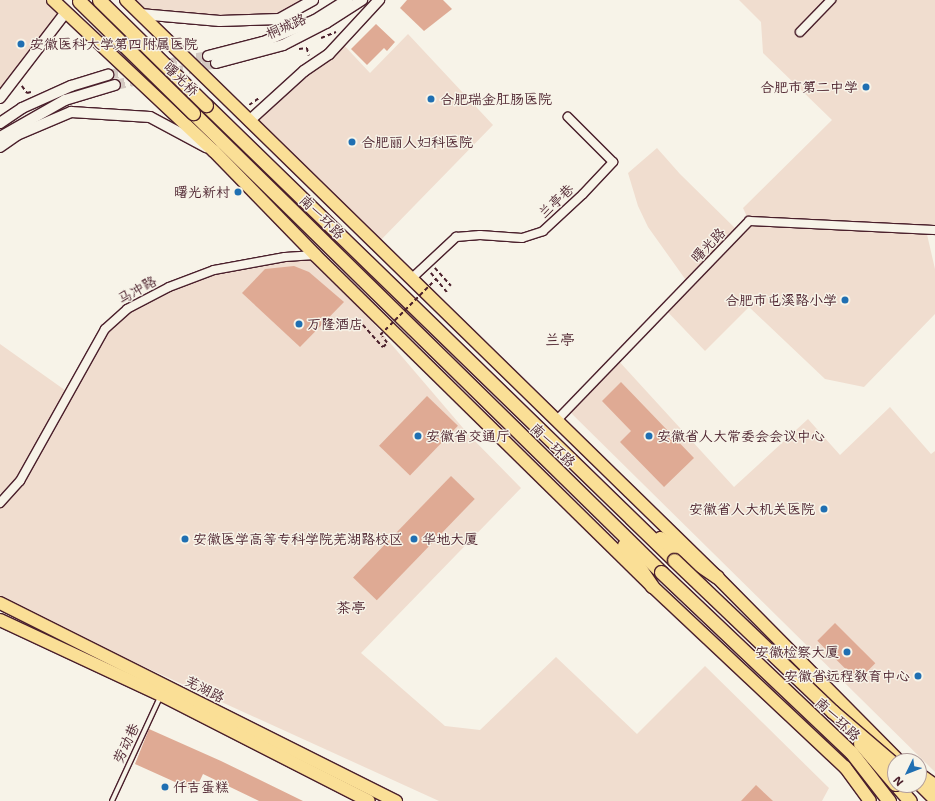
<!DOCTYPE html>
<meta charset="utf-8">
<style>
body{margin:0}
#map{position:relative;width:935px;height:801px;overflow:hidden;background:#f7f3e8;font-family:"Shantell Sans","LXGW WenKai TC",sans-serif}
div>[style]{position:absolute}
.built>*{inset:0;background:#f0ddcf}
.building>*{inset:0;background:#dfaa94;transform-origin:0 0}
.tertiary-tunnel>*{height:10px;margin-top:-5px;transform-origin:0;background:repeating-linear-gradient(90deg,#d4c9c2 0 10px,transparent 0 15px)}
.path>*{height:1.5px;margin-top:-0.75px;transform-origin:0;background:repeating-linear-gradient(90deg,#4a1f2b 0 4px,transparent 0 7px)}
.roads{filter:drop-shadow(1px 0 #4a1f2b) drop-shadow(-1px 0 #4a1f2b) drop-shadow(0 1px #4a1f2b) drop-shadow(0 -1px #4a1f2b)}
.service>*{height:4px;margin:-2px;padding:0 2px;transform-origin:2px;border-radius:2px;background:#f7f3e8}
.minor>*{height:8px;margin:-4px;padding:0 4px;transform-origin:4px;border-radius:4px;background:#f7f3e8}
.tertiary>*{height:10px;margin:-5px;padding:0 5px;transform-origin:5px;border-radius:5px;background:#f7f3e8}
.primary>*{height:12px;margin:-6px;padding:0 6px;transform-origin:6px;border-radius:6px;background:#fadf96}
.trunk>*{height:13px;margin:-6.5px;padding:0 6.5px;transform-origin:6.5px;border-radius:6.5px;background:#fadf96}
.path-bridge>*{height:1.5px;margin-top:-0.75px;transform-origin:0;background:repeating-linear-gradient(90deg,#4a1f2b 0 4px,transparent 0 7px)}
.bridges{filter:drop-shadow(1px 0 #4a1f2b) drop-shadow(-1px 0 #4a1f2b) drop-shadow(0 1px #4a1f2b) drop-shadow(0 -1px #4a1f2b)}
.trunk-bridge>*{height:13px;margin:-6.5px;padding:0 6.5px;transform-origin:6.5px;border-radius:6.5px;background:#fadf96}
.dots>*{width:11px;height:11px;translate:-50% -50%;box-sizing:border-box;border:2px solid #f7f3e8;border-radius:50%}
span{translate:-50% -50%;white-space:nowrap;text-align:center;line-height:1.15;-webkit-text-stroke:3px #f7f3e8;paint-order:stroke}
.street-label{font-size:14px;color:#4a1f2b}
.poi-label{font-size:14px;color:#4a1f2b}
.left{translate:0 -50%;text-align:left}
.right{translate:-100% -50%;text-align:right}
.neighbourhood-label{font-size:15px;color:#4a1f2b}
.north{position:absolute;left:887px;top:753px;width:40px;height:40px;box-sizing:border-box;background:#f7f3e8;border:1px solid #b29e9c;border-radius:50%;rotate:227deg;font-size:11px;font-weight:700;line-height:16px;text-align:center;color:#4a1f2b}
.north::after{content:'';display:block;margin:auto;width:14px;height:18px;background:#1f6fb2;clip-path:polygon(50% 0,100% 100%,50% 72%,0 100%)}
</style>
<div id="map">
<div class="built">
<i style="clip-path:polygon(0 0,53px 0,66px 12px,0 98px)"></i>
<i style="clip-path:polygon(126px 0,313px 0,279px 19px,140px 14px)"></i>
<i style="clip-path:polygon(739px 0,935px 0,935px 230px,926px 230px,935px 269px,935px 314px,864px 387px,825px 379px,749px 307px,705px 351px,664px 308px,688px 283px,648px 227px,638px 206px,628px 173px,657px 148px,680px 174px,738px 231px,749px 221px,743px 208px,832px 120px,763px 53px,761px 22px)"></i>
<i style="clip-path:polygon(408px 34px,493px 125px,376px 245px,249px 121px,341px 42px,370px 73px)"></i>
<i style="clip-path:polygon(315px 255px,469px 435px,521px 488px,361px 653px,445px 726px,480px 730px,556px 657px,637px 734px,705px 666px,829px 788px,822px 801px,439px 801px,0 601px,0 503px,5px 497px,0 493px,0 344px,69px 393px,105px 329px,127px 309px,214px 270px)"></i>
<i style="clip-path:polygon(616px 358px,734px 487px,808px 419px,840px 455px,890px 407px,931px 454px,935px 451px,935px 772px,568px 410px)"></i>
</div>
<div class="building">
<i style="clip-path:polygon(407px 0,443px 0,452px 9px,424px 31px,400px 8px)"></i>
<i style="clip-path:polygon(376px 24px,395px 42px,387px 51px,384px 48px,367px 65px,351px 49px)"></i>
<i style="clip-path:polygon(294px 266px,309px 272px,344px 302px,300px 347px,242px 293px,265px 269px)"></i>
<i style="clip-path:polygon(621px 382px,694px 458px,664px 487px,620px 442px,631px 431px,602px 401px)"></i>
<i style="left:427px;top:396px;width:43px;height:69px;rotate:44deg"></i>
<i style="left:451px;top:476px;width:33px;height:141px;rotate:44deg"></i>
<i style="left:835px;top:623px;width:57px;height:25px;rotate:45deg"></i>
<i style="clip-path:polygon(149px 729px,221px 761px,303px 801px,259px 801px,203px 774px,195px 791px,135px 764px)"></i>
<i style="clip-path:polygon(756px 785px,773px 801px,741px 801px)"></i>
</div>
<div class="tertiary-tunnel">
<i style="left:108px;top:75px;width:102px;rotate:-10.8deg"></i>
<i style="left:115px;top:85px;width:103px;rotate:-12.3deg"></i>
</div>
<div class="path">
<i style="left:321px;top:38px;width:16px;rotate:-22deg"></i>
<i style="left:299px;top:49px;width:8px;rotate:-7deg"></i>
<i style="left:307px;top:48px;width:8px;rotate:76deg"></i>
<i style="left:22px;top:86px;width:9px;rotate:54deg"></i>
<i style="left:27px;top:93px;width:4px;rotate:-14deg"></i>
<i style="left:249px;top:105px;width:12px;rotate:-35deg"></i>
<i style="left:435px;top:268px;width:24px;rotate:48deg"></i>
<i style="left:431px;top:273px;width:25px;rotate:50deg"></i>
<i style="left:363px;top:325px;width:30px;rotate:48deg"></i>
<i style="left:383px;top:347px;width:6px;rotate:-45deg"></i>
<i style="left:387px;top:343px;width:8px;rotate:-130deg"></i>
</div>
<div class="roads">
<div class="service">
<i style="left:112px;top:801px;width:117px;rotate:-65.2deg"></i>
</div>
<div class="minor">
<i style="left:800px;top:32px;width:45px;rotate:-45.9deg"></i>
<i style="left:411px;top:279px;width:62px;rotate:-43deg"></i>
<i style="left:456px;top:237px;width:24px;rotate:-5deg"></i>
<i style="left:480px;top:235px;width:42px;rotate:4.1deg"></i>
<i style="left:522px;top:238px;width:22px;rotate:-18deg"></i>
<i style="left:543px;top:231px;width:54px;rotate:-42.8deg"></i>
<i style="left:583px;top:194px;width:44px;rotate:-46.8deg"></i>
<i style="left:613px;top:162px;width:64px;rotate:-135deg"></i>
<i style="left:556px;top:421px;width:278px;rotate:-46deg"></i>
<i style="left:749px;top:221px;width:186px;rotate:2.8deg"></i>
<i style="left:0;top:503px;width:30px;rotate:-48deg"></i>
<i style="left:20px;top:481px;width:174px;rotate:-60.8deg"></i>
<i style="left:105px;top:329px;width:30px;rotate:-42deg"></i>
<i style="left:127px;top:309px;width:47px;rotate:-27.6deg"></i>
<i style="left:169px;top:287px;width:48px;rotate:-20.7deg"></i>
<i style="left:214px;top:270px;width:72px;rotate:-10.4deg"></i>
<i style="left:285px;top:257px;width:30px;rotate:-4deg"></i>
</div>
<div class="tertiary">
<i style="left:140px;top:14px;width:80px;rotate:5deg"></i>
<i style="left:220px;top:21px;width:59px;rotate:-1.9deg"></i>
<i style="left:279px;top:19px;width:39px;rotate:-29deg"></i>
<i style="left:208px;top:56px;width:57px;rotate:-14.3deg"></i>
<i style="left:263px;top:42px;width:56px;rotate:-22.9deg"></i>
<i style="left:315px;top:20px;width:38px;rotate:-32deg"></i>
<i style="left:216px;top:63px;width:69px;rotate:-15deg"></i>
<i style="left:283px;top:45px;width:48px;rotate:-27.1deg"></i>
<i style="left:326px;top:23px;width:43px;rotate:-32.6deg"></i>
<i style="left:0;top:98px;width:108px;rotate:-52.5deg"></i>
<i style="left:249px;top:121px;width:74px;rotate:-42.3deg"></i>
<i style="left:304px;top:71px;width:30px;rotate:-34deg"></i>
<i style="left:329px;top:54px;width:74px;rotate:-47.2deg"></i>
<i style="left:0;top:123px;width:27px;rotate:-34deg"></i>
<i style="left:22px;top:108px;width:54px;rotate:-24.2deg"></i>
<i style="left:71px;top:86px;width:39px;rotate:-17deg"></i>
<i style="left:0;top:137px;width:75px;rotate:-29.6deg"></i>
<i style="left:65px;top:100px;width:52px;rotate:-16.7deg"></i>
<i style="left:0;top:147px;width:21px;rotate:-35deg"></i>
<i style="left:17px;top:135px;width:59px;rotate:-23.1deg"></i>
<i style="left:71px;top:112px;width:79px;rotate:3.6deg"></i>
<i style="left:150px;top:117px;width:64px;rotate:28.2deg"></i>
</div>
<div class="primary">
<i style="left:53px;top:0;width:221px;rotate:43.2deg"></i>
<i style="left:214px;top:151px;width:145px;rotate:45.8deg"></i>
<i style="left:315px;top:255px;width:472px;rotate:44.5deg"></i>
<i style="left:652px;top:586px;width:265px;rotate:43.2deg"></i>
<i style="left:845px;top:767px;width:42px;rotate:53.7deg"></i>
<i style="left:126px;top:0;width:826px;rotate:44.31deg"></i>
<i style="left:717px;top:577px;width:259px;rotate:45.3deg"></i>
<i style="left:0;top:603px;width:443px;rotate:26.6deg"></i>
<i style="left:0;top:620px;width:178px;rotate:25deg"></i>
<i style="left:161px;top:695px;width:233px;rotate:27deg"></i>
<i style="left:919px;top:774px;width:19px;rotate:35deg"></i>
</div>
<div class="trunk">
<i style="left:206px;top:105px;width:653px;rotate:44.19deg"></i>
<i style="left:193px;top:113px;width:656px;rotate:44.44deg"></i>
<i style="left:660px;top:538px;width:69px;rotate:34.4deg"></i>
<i style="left:624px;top:545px;width:50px;rotate:55.7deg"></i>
<i style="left:919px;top:783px;width:23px;rotate:45deg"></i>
<i style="left:896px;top:785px;width:21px;rotate:49deg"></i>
</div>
</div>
<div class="path-bridge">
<i style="left:380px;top:335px;width:79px;rotate:-45deg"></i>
</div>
<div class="bridges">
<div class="trunk-bridge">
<i style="left:99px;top:0;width:150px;rotate:44.5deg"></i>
<i style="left:79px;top:1px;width:160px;rotate:44.5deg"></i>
<i style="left:674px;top:560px;width:219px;rotate:43.7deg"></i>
<i style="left:832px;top:711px;width:83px;rotate:40.6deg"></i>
<i style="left:661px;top:572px;width:262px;rotate:43.5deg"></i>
<i style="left:851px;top:752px;width:62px;rotate:52.2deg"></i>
<i style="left:860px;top:743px;width:54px;rotate:49.5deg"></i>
</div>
</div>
<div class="dots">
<i style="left:21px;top:44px;background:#1f6fb2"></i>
<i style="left:866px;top:87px;background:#1f6fb2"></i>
<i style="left:431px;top:99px;background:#1f6fb2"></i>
<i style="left:352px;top:142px;background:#1f6fb2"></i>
<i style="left:238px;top:192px;background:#1f6fb2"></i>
<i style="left:845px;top:300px;background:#1f6fb2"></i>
<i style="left:299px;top:324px;background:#1f6fb2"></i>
<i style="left:418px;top:436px;background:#1f6fb2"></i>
<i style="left:649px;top:436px;background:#1f6fb2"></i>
<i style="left:824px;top:509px;background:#1f6fb2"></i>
<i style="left:185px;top:539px;background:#1f6fb2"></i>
<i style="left:414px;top:539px;background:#1f6fb2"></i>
<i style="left:847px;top:652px;background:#1f6fb2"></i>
<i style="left:918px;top:676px;background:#1f6fb2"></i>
<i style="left:165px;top:787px;background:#1f6fb2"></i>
</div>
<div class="street-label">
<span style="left:286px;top:26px;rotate:-24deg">桐城路</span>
<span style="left:181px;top:79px;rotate:44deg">曙光桥</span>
<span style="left:556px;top:201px;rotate:-43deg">兰亭巷</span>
<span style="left:322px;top:217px;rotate:44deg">南一环路</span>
<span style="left:708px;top:245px;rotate:-46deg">曙光路</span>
<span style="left:137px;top:290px;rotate:-30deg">马冲路</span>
<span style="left:553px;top:445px;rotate:44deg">南一环路</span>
<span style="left:205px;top:689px;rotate:27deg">芜湖路</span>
<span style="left:838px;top:719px;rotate:43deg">南一环路</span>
<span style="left:126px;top:743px;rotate:-65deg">劳动巷</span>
</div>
<div class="poi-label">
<span class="left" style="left:30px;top:44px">安徽医科大学第四附属医院</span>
<span class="right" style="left:858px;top:87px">合肥市第二中学</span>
<span class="left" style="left:440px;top:99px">合肥瑞金肛肠医院</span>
<span class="left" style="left:361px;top:142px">合肥丽人妇科医院</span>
<span class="right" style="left:230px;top:192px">曙光新村</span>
<span class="right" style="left:837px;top:300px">合肥市屯溪路小学</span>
<span class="left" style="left:307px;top:324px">万隆酒店</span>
<span class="left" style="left:426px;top:436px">安徽省交通厅</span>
<span class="left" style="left:657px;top:436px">安徽省人大常委会会议中心</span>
<span class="right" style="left:815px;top:509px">安徽省人大机关医院</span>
<span class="left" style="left:193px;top:539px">安徽医学高等专科学院芜湖路校区</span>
<span class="left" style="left:422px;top:539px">华地大厦</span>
<span class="right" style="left:839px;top:652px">安徽检察大厦</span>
<span class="right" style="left:910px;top:676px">安徽省远程教育中心</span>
<span class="left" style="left:173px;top:787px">仟吉蛋糕</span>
</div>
<div class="neighbourhood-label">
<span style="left:560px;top:341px">兰亭</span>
<span style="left:351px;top:609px">茶亭</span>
</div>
<div class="north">N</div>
</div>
